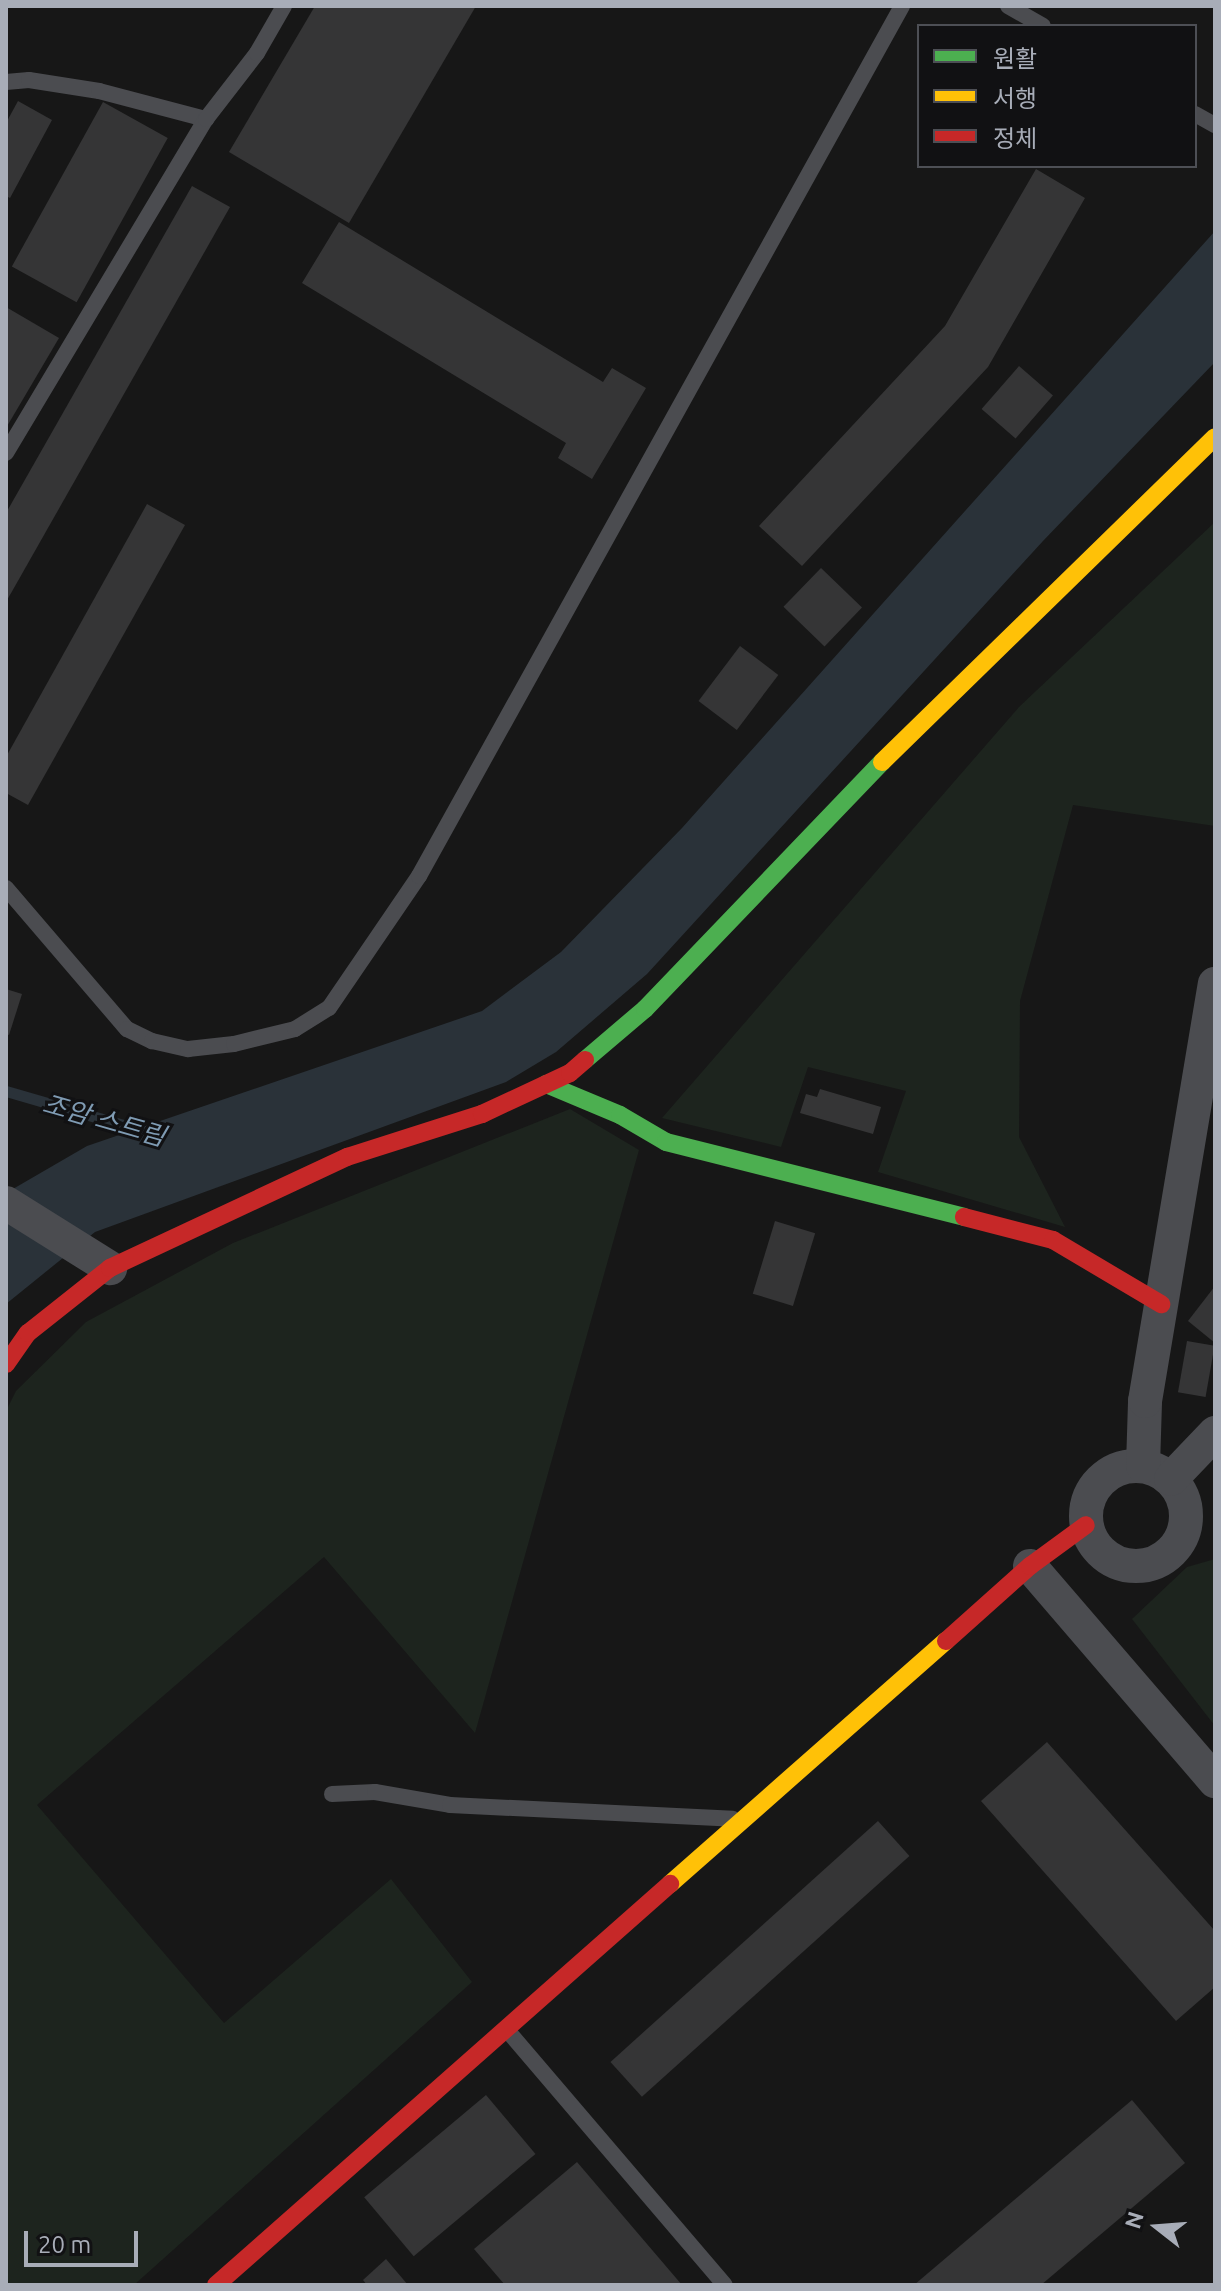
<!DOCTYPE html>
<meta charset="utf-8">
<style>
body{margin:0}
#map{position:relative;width:1221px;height:2291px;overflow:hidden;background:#171717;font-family:Ubuntu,"Noto Sans KR",sans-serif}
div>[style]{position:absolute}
.green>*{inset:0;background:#1d241e}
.water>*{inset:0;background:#2a3239}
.stream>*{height:11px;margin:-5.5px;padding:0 5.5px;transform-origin:5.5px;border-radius:5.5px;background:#2a3239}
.building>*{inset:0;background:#353536;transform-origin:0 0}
.lane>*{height:16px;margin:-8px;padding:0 8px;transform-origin:8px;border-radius:8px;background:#4b4c50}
.street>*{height:34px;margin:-17px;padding:0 17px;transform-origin:17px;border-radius:17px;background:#4b4c50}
.street>.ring{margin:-17px;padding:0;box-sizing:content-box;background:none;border:34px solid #4b4c50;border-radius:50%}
.fast>*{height:18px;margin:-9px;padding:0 9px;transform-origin:9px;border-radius:9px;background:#4caf50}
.slow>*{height:18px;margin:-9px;padding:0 9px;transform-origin:9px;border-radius:9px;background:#ffc107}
.jam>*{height:18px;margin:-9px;padding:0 9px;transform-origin:9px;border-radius:9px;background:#c62828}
span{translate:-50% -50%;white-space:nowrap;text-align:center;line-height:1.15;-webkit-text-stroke:6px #111113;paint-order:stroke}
.water-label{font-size:26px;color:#7f9bb3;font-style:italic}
.frame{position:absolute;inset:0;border:8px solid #a8adb8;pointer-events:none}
.legend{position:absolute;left:917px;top:24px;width:280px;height:144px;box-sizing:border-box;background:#111113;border:2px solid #4d4f55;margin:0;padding:10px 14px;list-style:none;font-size:24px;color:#a8adb8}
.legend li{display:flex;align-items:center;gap:16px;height:40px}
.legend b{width:40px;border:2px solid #4d4f55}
.north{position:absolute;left:1117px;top:2187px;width:80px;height:80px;-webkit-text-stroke:6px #111113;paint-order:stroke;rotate:287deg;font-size:22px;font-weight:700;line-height:32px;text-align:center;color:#a8adb8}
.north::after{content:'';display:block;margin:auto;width:28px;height:36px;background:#a8adb8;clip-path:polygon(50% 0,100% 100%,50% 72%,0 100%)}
.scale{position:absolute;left:24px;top:2231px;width:114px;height:36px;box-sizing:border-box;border:4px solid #a8adb8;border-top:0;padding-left:10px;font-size:24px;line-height:28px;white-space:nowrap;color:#a8adb8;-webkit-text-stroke:6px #111113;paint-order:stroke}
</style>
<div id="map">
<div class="green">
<i style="clip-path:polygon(1215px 522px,1215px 826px,1073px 805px,1020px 1001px,1019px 1137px,1065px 1227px,878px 1172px,906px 1091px,808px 1067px,781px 1147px,662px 1118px,1019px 707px)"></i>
<i style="clip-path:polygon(570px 1109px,639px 1150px,475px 1733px,324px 1557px,37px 1805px,224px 2023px,391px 1879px,472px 1982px,134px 2285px,6px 2285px,6px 1411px,16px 1391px,86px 1322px,233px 1243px)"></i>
<i style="clip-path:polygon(1215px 1559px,1215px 1726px,1132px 1619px,1187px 1567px)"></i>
</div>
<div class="water">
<i style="clip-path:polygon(1215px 231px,1215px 362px,1043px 541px,647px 974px,556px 1052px,506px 1082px,95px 1232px,6px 1304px,6px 1193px,87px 1146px,482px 1011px,561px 952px,682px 828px)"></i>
</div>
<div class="stream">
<i style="left:6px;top:1091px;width:151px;rotate:16.2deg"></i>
</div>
<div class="building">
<i style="clip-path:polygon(315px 6px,476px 6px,349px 223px,229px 152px)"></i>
<i style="clip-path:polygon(18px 101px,52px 120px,10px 198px,6px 196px,6px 123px)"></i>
<i style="left:103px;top:102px;width:74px;height:188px;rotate:29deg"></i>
<i style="clip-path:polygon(1036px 169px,1085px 198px,988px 367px,802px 566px,759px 526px,945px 326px)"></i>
<i style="clip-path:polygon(192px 186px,230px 207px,6px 602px,6px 513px)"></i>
<i style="clip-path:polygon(339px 222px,603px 382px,612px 368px,646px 388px,592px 479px,558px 458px,566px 443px,302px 283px)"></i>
<i style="clip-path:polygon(6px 307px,59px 338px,6px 428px)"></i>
<i style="left:1019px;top:366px;width:45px;height:57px;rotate:41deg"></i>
<i style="clip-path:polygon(147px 504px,185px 525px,28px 805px,6px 793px,6px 757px)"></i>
<i style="left:821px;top:568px;width:57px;height:54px;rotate:44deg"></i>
<i style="left:740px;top:646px;width:48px;height:69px;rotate:37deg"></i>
<i style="clip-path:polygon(6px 989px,22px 994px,9px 1035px,6px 1034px)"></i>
<i style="clip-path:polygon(820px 1089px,881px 1107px,873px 1134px,800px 1113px,806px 1094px,817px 1097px)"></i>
<i style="left:775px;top:1221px;width:42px;height:76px;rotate:17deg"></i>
<i style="clip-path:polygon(1215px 1286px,1215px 1343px,1188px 1321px)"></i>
<i style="left:1187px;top:1341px;width:28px;height:52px;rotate:10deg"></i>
<i style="clip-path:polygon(1047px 1742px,1215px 1931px,1215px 1987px,1176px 2021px,981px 1801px)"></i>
<i style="left:878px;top:1821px;width:47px;height:360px;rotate:48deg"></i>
<i style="left:486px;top:2095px;width:77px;height:159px;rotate:50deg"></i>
<i style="clip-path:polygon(1132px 2100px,1185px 2163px,1041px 2285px,914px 2285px)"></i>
<i style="clip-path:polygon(577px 2162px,682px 2285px,505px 2285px,474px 2249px)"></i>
<i style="clip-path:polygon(386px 2259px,408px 2285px,367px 2285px,363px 2280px)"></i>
</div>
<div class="lane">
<i style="left:1008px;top:6px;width:40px;rotate:29.7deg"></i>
<i style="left:6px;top:82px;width:23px;rotate:-5deg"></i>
<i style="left:29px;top:80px;width:71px;rotate:8.9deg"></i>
<i style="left:99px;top:91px;width:111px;rotate:14.7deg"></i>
<i style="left:1195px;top:114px;width:23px;rotate:29deg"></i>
<i style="left:6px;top:453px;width:389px;rotate:-59.1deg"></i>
<i style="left:206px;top:119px;width:83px;rotate:-52.3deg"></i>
<i style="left:257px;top:53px;width:54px;rotate:-60.1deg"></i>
<i style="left:6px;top:888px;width:186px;rotate:49.4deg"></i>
<i style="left:127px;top:1029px;width:28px;rotate:26deg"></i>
<i style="left:152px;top:1041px;width:37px;rotate:13deg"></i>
<i style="left:188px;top:1049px;width:46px;rotate:-6.2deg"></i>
<i style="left:234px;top:1044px;width:63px;rotate:-13.8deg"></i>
<i style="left:295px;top:1029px;width:40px;rotate:-32deg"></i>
<i style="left:329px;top:1008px;width:160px;rotate:-55.7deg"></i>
<i style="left:419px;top:876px;width:995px;rotate:-60.96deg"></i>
<i style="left:332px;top:1794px;width:43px;rotate:-2.7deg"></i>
<i style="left:375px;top:1792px;width:76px;rotate:9.8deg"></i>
<i style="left:450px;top:1805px;width:283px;rotate:2.8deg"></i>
<i style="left:507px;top:2030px;width:335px;rotate:49.5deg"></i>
</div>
<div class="street">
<i style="left:6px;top:1203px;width:123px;rotate:32deg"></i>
<i class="ring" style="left:1086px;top:1466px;width:66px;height:66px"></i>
<i style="left:1143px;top:1466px;width:65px;rotate:-88.2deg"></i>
<i style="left:1145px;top:1401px;width:423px;rotate:-80.5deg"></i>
<i style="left:1171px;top:1479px;width:64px;rotate:-46.3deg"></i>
<i style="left:1030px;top:1566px;width:284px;rotate:49.3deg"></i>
</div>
<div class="fast">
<i style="left:585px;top:1060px;width:79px;rotate:-40.4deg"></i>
<i style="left:645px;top:1009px;width:342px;rotate:-46.2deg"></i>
<i style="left:546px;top:1084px;width:80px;rotate:22.7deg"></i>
<i style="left:620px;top:1115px;width:53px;rotate:30.4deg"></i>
<i style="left:666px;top:1142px;width:307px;rotate:14.1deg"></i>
</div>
<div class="slow">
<i style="left:882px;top:762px;width:465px;rotate:-44.3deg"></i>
<i style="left:670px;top:1884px;width:368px;rotate:-41.4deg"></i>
</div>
<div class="jam">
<i style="left:964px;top:1217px;width:92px;rotate:14.5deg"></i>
<i style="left:1053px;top:1240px;width:126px;rotate:30.7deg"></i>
<i style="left:6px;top:1364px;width:38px;rotate:-55deg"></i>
<i style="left:28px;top:1333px;width:105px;rotate:-38.4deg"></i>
<i style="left:110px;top:1268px;width:262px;rotate:-25.1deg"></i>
<i style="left:347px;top:1157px;width:142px;rotate:-17.7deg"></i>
<i style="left:482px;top:1114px;width:97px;rotate:-25deg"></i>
<i style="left:570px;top:1073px;width:20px;rotate:-41deg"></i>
<i style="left:946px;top:1641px;width:113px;rotate:-41.8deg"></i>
<i style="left:1030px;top:1566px;width:69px;rotate:-36.2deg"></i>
<i style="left:216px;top:2285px;width:606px;rotate:-41.45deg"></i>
</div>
<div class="water-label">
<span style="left:104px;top:1120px;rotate:16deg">조암 스트림</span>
</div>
<div class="frame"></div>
<ul class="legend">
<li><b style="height:10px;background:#4caf50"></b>원활</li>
<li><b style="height:10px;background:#ffc107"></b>서행</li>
<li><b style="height:10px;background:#c62828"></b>정체</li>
</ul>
<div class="north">N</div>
<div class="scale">20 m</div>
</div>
